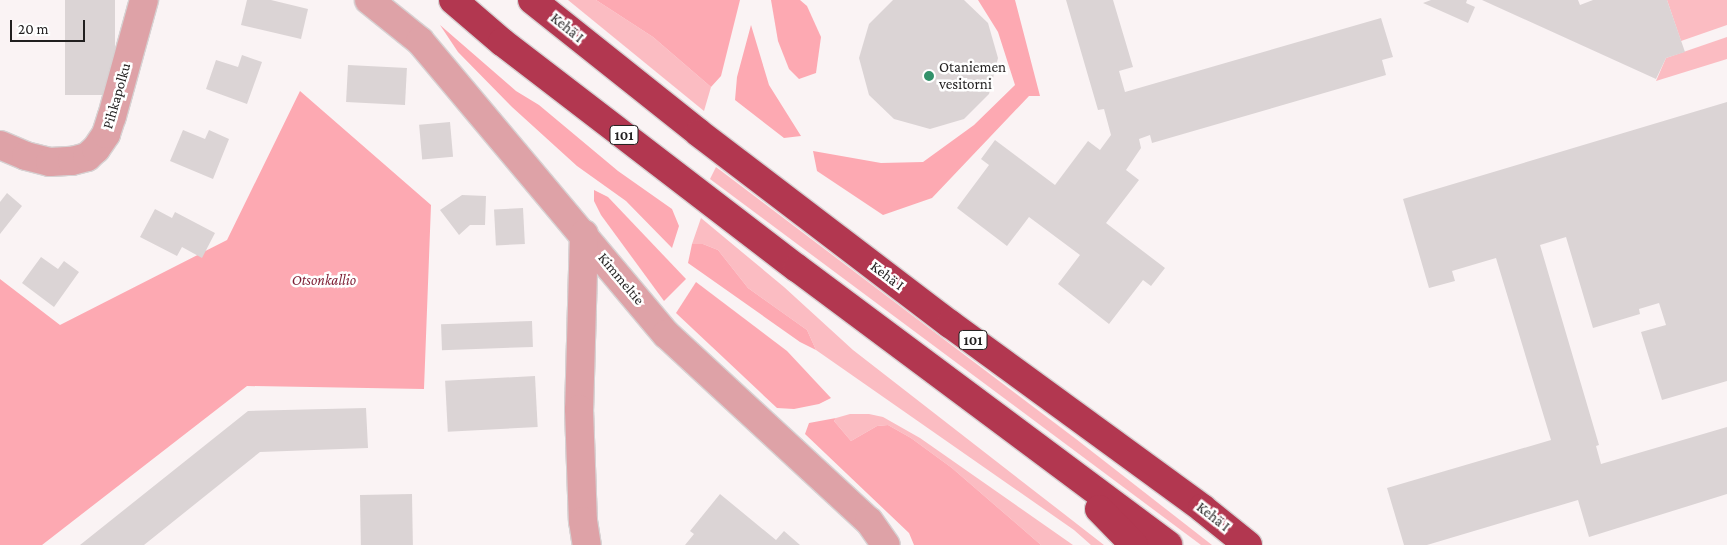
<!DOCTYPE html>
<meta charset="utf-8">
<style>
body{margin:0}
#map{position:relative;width:1727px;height:545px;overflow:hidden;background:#faf3f4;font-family:"Crimson Pro",serif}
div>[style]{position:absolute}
.green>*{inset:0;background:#fbbcc2}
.forest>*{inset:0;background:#fda9b2}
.building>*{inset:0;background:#dbd4d5;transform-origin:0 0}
.roads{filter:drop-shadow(1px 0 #d7d1d2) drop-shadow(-1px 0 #d7d1d2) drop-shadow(0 1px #d7d1d2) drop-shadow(0 -1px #d7d1d2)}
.minor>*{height:28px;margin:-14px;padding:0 14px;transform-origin:14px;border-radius:14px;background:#dea2a7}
.highway>*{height:28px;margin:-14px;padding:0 14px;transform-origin:14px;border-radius:14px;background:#b23750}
.dots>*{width:14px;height:14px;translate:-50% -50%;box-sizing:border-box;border:2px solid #fff;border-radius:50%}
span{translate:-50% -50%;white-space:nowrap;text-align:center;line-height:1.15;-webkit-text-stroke:5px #fff;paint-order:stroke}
.shield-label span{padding:1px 4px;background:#fff;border:1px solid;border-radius:4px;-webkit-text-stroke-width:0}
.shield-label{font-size:14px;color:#211f1f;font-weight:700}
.street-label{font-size:15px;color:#211f1f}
.poi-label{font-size:15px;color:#211f1f}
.left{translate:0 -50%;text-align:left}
.park-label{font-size:15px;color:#7e1e34;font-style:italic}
.scale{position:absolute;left:10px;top:20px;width:75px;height:22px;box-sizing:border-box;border:2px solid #211f1f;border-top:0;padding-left:6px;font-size:15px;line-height:18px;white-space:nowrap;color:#211f1f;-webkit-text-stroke:4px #fff;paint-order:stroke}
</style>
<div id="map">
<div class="green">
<i style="clip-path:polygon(568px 0,596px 0,653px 37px,711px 87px,704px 111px)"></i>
<i style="clip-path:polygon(1667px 0,1727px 0,1727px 25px,1681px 41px)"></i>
<i style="clip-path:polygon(1727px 37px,1727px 59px,1656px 81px,1666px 58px)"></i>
<i style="clip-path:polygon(716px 167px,1076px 439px,1212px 545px,1201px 545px,710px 179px)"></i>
<i style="clip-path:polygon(701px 218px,784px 287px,853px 350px,1104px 545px,1091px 545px,1074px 530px,816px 350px,807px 330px,748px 288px,718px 250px,703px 244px,692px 244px)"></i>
<i style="clip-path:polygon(850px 414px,869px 414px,883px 417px,920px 438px,1073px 545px,1041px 545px,952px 468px,911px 438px,888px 425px,877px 426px,851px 441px,834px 421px,836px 418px)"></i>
</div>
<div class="forest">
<i style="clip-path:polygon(596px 0,740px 0,721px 76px,711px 87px,653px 37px)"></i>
<i style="clip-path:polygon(771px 0,800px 0,807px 6px,821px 37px,816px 73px,799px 79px,789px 69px,778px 41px)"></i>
<i style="clip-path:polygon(978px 0,1015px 0,1040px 96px,1029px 96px,932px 198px,883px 215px,817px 171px,813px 151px,881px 163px,923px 162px,974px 125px,1015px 85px,998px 32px)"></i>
<i style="clip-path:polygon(440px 25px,516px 91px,539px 105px,618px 171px,672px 209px,679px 226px,672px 248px,626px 201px,577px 166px,512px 107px,458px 52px)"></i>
<i style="clip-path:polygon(751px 25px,769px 85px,801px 136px,784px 138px,735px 100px,737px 77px)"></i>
<i style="clip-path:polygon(300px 91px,431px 205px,424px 389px,247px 386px,42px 545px,0 545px,0 279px,60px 325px,227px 240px)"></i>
<i style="clip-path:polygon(594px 190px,608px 197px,686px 279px,664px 301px,601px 215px,594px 201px)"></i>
<i style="clip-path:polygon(692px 244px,703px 244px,718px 250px,748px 288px,807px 330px,816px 350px,800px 342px,688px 263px)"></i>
<i style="clip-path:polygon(696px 282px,787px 351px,831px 398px,819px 404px,794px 409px,777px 408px,676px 313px)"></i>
<i style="clip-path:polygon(836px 418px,834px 421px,851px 441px,877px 426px,888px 425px,911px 438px,952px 468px,1041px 545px,914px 545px,909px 533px,805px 434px,809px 423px)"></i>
</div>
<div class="building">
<i style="left:65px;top:0;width:50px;height:95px"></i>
<i style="clip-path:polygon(247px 0,271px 0,308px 9px,301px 39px,241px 25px)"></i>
<i style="clip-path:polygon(893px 0,964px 0,988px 23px,998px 58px,989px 94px,964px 119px,930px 129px,894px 119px,869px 95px,859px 58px,869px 24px)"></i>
<i style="clip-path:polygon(1066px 0,1113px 0,1133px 67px,1119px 71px,1125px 92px,1381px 18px,1393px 57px,1382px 60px,1386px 75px,1152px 143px,1150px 135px,1139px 139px,1141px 148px,1126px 170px,1139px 180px,1106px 223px,1165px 268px,1151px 286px,1143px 280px,1109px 324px,1058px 284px,1080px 255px,1029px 217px,1007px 246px,957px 208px,989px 165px,981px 159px,995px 140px,1055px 185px,1088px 141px,1100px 150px,1111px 135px,1104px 109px,1098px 110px)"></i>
<i style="clip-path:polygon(1431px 0,1467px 0,1466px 3px,1475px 7px,1468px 23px,1423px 3px)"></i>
<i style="clip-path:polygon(1482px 0,1578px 0,1580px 5px,1593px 0,1667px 0,1685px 52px,1666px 58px,1656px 79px)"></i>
<i style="clip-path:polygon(242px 55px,262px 62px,247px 104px,206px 89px,216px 60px,238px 67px)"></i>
<i style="left:348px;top:65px;width:59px;height:37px;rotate:3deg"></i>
<i style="clip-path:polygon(1727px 102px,1727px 381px,1662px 400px,1641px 332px,1666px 325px,1659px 303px,1639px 309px,1640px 314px,1593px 328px,1566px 237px,1540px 245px,1599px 445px,1596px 446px,1601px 464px,1727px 427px,1727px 494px,1589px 537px,1578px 500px,1427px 545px,1404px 545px,1387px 488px,1551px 440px,1496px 258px,1452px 271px,1455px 281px,1429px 288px,1403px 199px)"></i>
<i style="left:450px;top:122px;width:35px;height:31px;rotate:85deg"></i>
<i style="clip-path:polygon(183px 130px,205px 139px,209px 130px,229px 139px,213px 179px,170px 161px)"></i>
<i style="clip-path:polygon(7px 193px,22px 206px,0 234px,0 202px)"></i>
<i style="clip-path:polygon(462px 195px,486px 196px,485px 225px,470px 225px,459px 235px,440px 210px)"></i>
<i style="left:523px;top:208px;width:36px;height:29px;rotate:87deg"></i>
<i style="clip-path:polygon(155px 209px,172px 218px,175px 212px,215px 233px,202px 258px,182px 247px,177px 256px,140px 237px)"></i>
<i style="clip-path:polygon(41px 257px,58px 269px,64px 261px,79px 272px,54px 307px,22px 283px)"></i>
<i style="left:532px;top:321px;width:26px;height:91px;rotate:88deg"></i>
<i style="left:535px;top:376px;width:51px;height:90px;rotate:87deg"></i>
<i style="clip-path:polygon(366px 408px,368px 448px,260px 452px,144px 545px,80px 545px,248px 411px)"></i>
<i style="left:412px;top:494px;width:51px;height:52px;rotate:89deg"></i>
<i style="clip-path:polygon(720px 494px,776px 540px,784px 531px,800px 545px,685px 545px,694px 534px,690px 531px)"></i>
</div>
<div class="roads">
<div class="minor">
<i style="left:369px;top:0;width:65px;rotate:38.8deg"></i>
<i style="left:420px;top:41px;width:383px;rotate:50deg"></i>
<i style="left:666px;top:334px;width:276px;rotate:42.7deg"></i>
<i style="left:869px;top:521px;width:29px;rotate:55deg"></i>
<i style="left:0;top:145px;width:28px;rotate:23deg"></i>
<i style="left:26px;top:156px;width:25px;rotate:14deg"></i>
<i style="left:50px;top:162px;width:22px;rotate:-3deg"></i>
<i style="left:72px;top:161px;width:16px;rotate:-15deg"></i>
<i style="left:87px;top:157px;width:12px;rotate:-42deg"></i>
<i style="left:96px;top:149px;width:18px;rotate:-56deg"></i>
<i style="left:106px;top:134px;width:19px;rotate:-72deg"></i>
<i style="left:112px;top:116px;width:120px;rotate:-74.6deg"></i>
<i style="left:584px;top:234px;width:175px;rotate:91.6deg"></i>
<i style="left:579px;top:409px;width:112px;rotate:88deg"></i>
<i style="left:583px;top:521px;width:24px;rotate:81deg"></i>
</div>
<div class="highway">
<i style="left:453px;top:0;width:65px;rotate:40.6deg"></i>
<i style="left:502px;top:42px;width:372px;rotate:37.5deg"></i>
<i style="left:797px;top:268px;width:463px;rotate:36.7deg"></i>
<i style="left:532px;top:0;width:213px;rotate:38.5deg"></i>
<i style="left:699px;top:133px;width:315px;rotate:37.3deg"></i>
<i style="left:950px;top:324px;width:312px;rotate:36.1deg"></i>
<i style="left:1202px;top:508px;width:59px;rotate:38.8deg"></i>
<i style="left:1099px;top:509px;width:50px;rotate:45.8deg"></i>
</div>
</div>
<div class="dots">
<i style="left:929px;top:76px;background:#32916a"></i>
</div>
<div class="shield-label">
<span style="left:624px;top:135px">101</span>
<span style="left:973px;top:340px">101</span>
</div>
<div class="street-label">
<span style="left:567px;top:28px;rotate:39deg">Kehä I</span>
<span style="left:117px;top:96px;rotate:-74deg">Pihkapolku</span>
<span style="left:887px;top:276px;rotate:37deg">Kehä I</span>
<span style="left:621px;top:279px;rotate:50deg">Kimmeltie</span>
<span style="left:1213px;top:517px;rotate:38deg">Kehä I</span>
</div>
<div class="poi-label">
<span class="left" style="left:939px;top:76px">Otaniemen<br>vesitorni</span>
</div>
<div class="park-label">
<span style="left:324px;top:281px">Otsonkallio</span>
</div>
<div class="scale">20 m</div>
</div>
